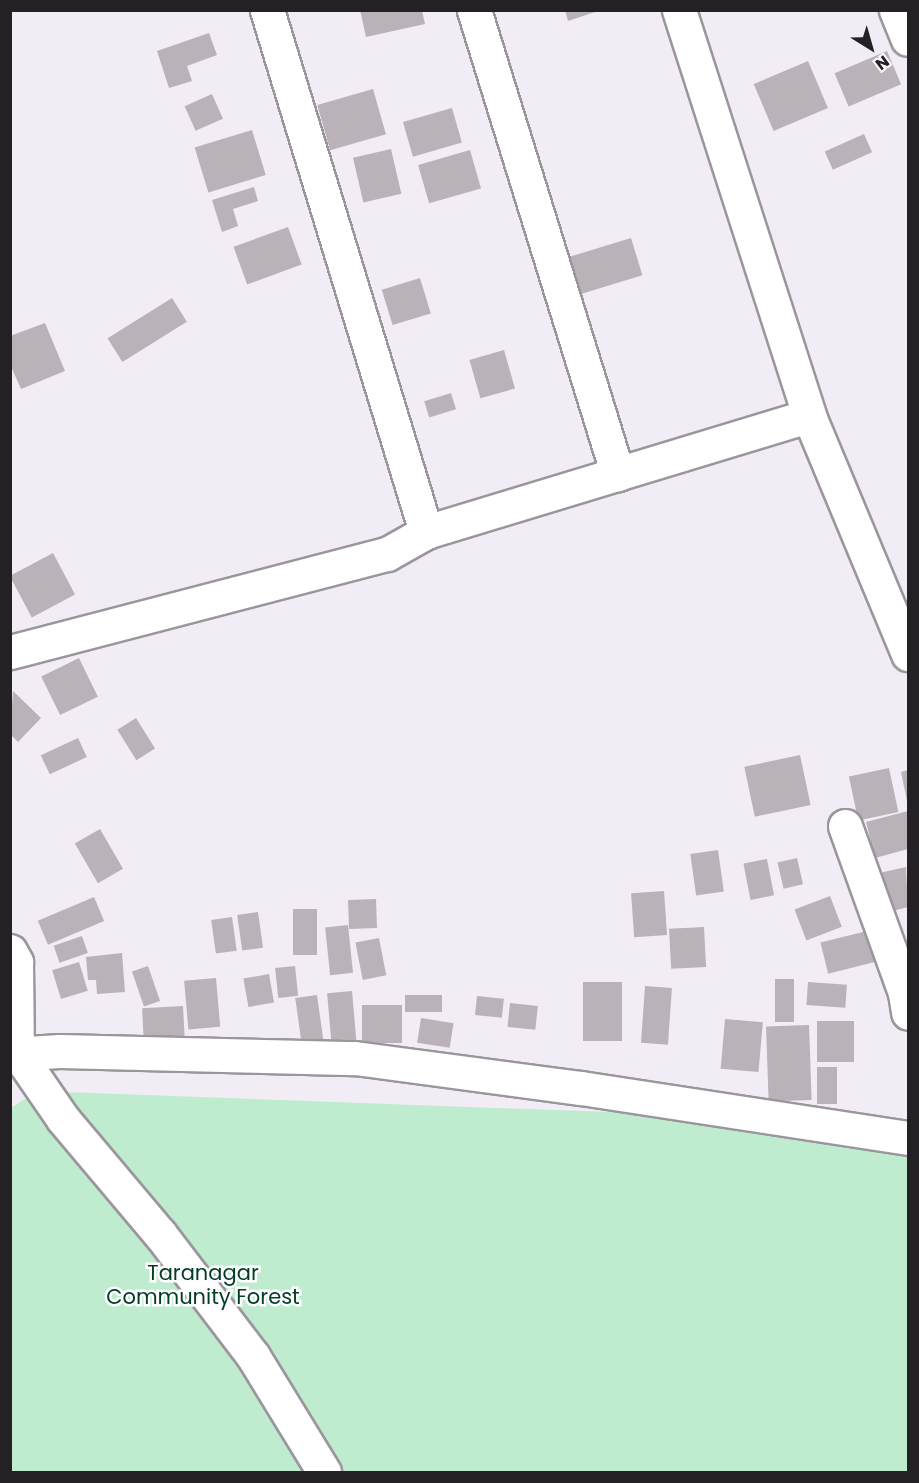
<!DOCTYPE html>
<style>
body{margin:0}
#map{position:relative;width:919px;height:1483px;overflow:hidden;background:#f2edf4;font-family:Poppins,sans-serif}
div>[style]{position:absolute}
.green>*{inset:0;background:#bfeccf}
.building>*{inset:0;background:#b9b3b9;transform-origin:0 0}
.roads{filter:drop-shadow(2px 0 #9b969d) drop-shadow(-2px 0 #9b969d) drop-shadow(0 2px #9b969d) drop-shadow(0 -2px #9b969d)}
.minor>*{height:33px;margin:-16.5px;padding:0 16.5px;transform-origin:16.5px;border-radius:16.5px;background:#fff}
span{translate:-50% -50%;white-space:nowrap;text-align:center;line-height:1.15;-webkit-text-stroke:5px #fefbff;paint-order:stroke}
.park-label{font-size:21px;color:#003e22}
.frame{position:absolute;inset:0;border:12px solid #232124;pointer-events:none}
.north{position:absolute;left:841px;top:18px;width:60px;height:60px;-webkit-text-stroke:4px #fefbff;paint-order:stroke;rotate:143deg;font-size:16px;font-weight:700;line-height:24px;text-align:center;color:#232124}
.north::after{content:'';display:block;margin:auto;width:21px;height:27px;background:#232124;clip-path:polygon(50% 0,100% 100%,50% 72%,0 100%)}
</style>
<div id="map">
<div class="green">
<i style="clip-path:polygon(37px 1091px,908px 1123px,908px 1472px,11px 1472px,11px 1108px)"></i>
</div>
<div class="building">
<i style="clip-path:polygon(360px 10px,422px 10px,425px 24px,366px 37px)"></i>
<i style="clip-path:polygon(565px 10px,598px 10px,598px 11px,568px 21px)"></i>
<i style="clip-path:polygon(209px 33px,217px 55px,187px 66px,192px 81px,169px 88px,157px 51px)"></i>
<i style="left:887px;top:51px;width:36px;height:57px;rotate:67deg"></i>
<i style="left:808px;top:61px;width:51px;height:59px;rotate:67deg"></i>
<i style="left:373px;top:89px;width:47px;height:58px;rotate:74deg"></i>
<i style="left:212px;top:94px;width:27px;height:30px;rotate:66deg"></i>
<i style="left:452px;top:108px;width:36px;height:51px;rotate:74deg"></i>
<i style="left:252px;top:130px;width:47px;height:60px;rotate:73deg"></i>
<i style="left:864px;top:134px;width:20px;height:43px;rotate:66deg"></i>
<i style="left:391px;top:149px;width:46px;height:39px;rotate:77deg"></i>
<i style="left:470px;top:150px;width:40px;height:54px;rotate:74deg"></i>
<i style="clip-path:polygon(254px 187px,258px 201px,233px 209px,238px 226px,222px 232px,212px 200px)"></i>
<i style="left:288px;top:227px;width:40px;height:58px;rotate:70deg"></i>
<i style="left:631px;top:238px;width:39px;height:65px;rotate:73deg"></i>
<i style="left:420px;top:278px;width:37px;height:40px;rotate:73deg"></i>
<i style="left:172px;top:298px;width:28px;height:76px;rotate:58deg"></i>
<i style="clip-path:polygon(45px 323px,65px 371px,21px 389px,10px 364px,10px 336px)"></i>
<i style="left:504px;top:350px;width:40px;height:36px;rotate:74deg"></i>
<i style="left:451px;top:393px;width:17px;height:28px;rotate:73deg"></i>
<i style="left:53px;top:553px;width:47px;height:49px;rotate:62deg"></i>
<i style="left:79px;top:658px;width:43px;height:42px;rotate:64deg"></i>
<i style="clip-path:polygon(13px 691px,41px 718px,18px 742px,10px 734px)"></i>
<i style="left:136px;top:718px;width:36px;height:22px;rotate:58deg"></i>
<i style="left:78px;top:738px;width:21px;height:41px;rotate:65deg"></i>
<i style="left:800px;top:755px;width:51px;height:57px;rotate:78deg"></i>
<i style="left:889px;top:768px;width:45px;height:41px;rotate:78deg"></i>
<i style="clip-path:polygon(908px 770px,908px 801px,907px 801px,901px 772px)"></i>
<i style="clip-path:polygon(908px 811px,908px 849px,875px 858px,866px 822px)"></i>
<i style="left:100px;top:829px;width:46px;height:29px;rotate:60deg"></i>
<i style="left:718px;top:850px;width:42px;height:28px;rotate:82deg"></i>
<i style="left:797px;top:858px;width:27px;height:20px;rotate:77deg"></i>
<i style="left:767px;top:859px;width:37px;height:24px;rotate:79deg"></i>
<i style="clip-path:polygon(906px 867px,908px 907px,889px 912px,879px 873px)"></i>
<i style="left:664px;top:891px;width:44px;height:33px;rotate:86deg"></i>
<i style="left:830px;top:896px;width:33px;height:38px;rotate:69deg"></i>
<i style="left:94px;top:897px;width:26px;height:61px;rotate:67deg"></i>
<i style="left:376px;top:899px;width:29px;height:28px;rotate:88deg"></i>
<i style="left:293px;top:909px;width:24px;height:46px"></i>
<i style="left:258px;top:912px;width:36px;height:21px;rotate:82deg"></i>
<i style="left:232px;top:917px;width:34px;height:21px;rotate:82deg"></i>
<i style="left:348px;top:925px;width:48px;height:23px;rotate:84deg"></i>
<i style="left:704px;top:927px;width:40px;height:35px;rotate:87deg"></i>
<i style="left:867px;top:931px;width:32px;height:48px;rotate:76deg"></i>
<i style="left:82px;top:936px;width:18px;height:30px;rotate:71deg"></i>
<i style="left:379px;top:938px;width:38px;height:24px;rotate:79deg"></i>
<i style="clip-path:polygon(122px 953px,125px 992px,97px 994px,96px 980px,88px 980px,86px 957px)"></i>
<i style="left:79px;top:962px;width:30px;height:28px;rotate:73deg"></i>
<i style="left:148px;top:966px;width:37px;height:17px;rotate:71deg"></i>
<i style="left:295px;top:966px;width:30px;height:20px;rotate:84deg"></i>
<i style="left:269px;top:974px;width:29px;height:26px;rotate:80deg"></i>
<i style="left:216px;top:978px;width:49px;height:32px;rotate:85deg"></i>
<i style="left:794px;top:979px;width:43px;height:19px;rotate:90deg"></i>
<i style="left:583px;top:982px;width:39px;height:59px"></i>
<i style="left:808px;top:982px;width:39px;height:23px;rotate:4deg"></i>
<i style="left:645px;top:986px;width:27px;height:57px;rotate:4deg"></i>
<i style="left:352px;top:991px;width:53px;height:25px;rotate:85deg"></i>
<i style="left:317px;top:995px;width:49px;height:22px;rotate:82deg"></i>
<i style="left:405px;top:995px;width:37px;height:17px"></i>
<i style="left:477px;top:996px;width:27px;height:19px;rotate:6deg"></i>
<i style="left:510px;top:1003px;width:28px;height:24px;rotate:6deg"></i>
<i style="left:402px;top:1005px;width:38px;height:40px;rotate:90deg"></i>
<i style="left:183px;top:1006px;width:34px;height:41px;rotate:87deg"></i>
<i style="left:421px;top:1018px;width:33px;height:25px;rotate:9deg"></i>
<i style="left:725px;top:1019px;width:38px;height:50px;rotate:5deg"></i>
<i style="left:817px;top:1021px;width:37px;height:41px"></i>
<i style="left:809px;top:1025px;width:75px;height:43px;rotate:88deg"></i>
<i style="left:837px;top:1067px;width:37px;height:20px;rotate:90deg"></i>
</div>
<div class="roads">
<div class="minor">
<i style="left:267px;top:10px;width:546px;rotate:73.06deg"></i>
<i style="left:474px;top:10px;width:486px;rotate:72.8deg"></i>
<i style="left:679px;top:10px;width:426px;rotate:72.2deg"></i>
<i style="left:896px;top:10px;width:31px;rotate:68deg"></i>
<i style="left:10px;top:652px;width:390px;rotate:-14.6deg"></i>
<i style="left:387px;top:554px;width:45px;rotate:-29.4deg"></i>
<i style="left:426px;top:532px;width:400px;rotate:-16.9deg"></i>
<i style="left:809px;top:416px;width:258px;rotate:67.4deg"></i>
<i style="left:845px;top:826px;width:177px;rotate:70.2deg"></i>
<i style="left:905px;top:993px;width:20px;rotate:81deg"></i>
<i style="left:10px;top:951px;width:13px;rotate:61deg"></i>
<i style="left:16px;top:962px;width:90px;rotate:89.4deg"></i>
<i style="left:17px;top:1052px;width:81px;rotate:55.5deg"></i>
<i style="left:63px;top:1119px;width:150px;rotate:49.9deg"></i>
<i style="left:160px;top:1234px;width:153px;rotate:52.7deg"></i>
<i style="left:253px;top:1356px;width:136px;rotate:58.5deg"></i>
<i style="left:10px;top:1054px;width:50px;rotate:-3.4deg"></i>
<i style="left:60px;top:1051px;width:295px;rotate:1.4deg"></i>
<i style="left:355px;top:1058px;width:228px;rotate:7.6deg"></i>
<i style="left:581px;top:1088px;width:331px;rotate:8.7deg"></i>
</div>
</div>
<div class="park-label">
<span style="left:203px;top:1285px">Taranagar<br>Community Forest</span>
</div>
<div class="frame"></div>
<div class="north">N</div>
</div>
